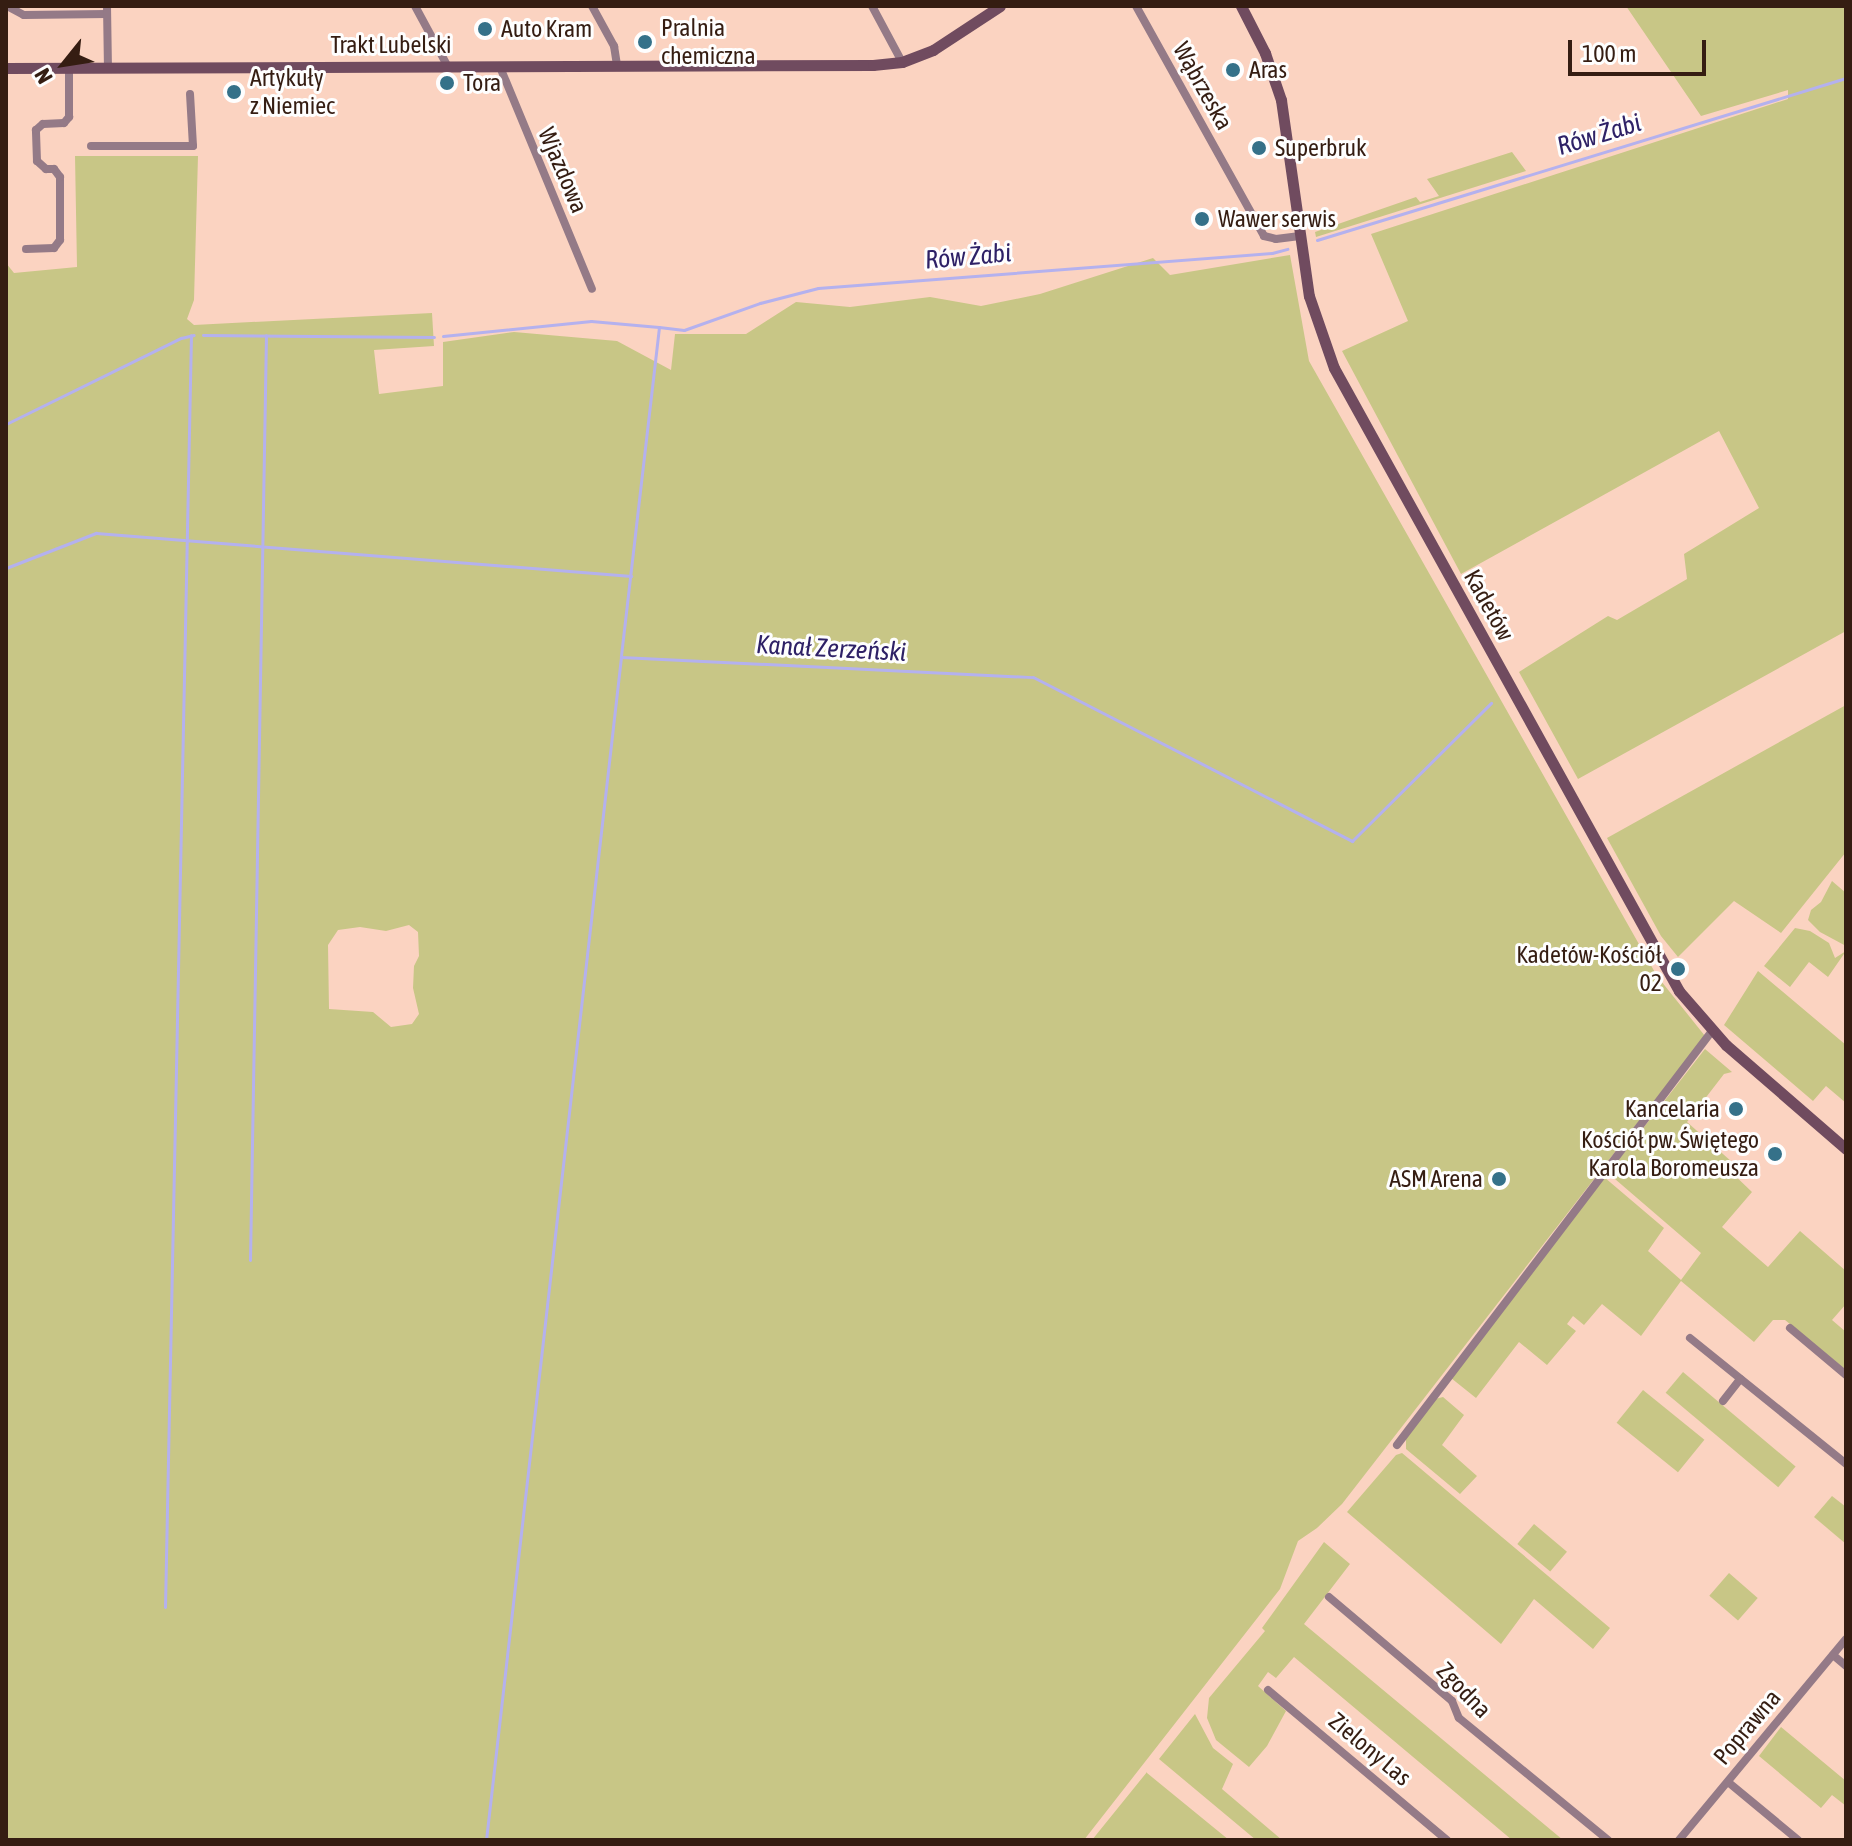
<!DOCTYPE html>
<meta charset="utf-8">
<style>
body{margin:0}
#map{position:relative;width:1852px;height:1846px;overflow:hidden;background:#fbd3c1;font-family:"Asap Condensed",sans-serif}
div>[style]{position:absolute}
.green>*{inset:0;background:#c8c686;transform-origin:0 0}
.stream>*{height:3px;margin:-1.5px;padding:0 1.5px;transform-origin:1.5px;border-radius:1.5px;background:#b4b1ee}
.street>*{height:8px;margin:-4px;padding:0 4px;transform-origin:4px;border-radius:4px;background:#947a87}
.secondary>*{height:11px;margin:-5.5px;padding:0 5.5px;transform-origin:5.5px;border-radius:5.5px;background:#704b5f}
.dots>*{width:22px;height:22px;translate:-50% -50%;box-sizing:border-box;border:4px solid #fefefe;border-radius:50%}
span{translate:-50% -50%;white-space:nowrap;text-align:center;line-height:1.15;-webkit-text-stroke:6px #fefefe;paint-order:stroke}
.poi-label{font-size:24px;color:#351d12}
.left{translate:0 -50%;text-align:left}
.right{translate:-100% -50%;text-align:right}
.street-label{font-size:24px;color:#351d12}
.water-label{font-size:26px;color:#2e2166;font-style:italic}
.frame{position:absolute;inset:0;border:8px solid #351d12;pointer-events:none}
.north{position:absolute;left:24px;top:24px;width:80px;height:80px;-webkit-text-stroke:6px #fefefe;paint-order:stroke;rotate:240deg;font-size:22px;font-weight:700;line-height:32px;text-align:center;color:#351d12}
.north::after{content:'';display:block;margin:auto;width:28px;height:36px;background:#351d12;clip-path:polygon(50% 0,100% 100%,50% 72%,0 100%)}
.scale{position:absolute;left:1568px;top:40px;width:138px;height:36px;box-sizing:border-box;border:4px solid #351d12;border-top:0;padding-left:10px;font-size:24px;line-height:28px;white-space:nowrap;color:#351d12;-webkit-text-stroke:6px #fefefe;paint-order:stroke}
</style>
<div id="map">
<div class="green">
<i style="clip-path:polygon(1626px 6px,1846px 6px,1846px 631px,1578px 779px,1519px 672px,1608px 616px,1617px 620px,1687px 579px,1684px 554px,1759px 508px,1719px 431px,1461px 574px,1342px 351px,1408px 321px,1371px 234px,1788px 99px,1788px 90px,1701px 116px)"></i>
<i style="clip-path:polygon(1512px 152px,1526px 171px,1316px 237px,1315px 232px,1416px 197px,1420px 202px,1439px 196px,1427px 179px)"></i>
<i style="clip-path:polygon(evenodd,75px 156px,198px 156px,194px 300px,187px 319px,194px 325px,432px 313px,434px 346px,374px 350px,379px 394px,443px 386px,443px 342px,514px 332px,617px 341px,671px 370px,675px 334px,746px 334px,796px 302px,850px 307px,930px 297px,981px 306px,1040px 294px,1153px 258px,1170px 275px,1290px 255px,1309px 361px,1657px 976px,1705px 1036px,1342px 1504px,1317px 1528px,1298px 1541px,1280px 1589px,1084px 1840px,6px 1840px,6px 263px,14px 273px,77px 267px,75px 156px,409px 925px,418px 932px,419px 956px,414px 966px,413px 988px,419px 1014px,412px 1024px,391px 1027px,373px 1012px,329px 1009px,328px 945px,338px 930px,360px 927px,386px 931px,409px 925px)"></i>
<i style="clip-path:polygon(1846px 705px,1846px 852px,1781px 933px,1734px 901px,1678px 957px,1661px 936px,1607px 838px)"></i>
<i style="clip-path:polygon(1832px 881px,1846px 893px,1846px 946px,1820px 932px,1808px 920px,1811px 910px,1821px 902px)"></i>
<i style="clip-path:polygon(1795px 928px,1810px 931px,1829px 943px,1835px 958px,1846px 951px,1828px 977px,1809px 962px,1790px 987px,1764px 966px)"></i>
<i style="clip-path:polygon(1758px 971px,1846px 1045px,1846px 1103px,1826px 1086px,1813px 1101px,1724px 1025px)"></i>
<i style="clip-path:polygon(1705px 1049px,1732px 1072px,1724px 1074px,1687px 1122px,1732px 1162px,1727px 1168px,1752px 1192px,1722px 1227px,1768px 1267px,1800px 1231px,1846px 1271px,1846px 1304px,1832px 1320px,1846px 1332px,1846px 1370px,1785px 1320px,1773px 1320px,1754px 1342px,1681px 1281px,1641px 1336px,1602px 1304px,1584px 1325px,1573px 1316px,1567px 1324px,1576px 1331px,1547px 1365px,1519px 1342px,1476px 1398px,1451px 1378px,1604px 1177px,1664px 1228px,1648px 1251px,1681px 1280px,1701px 1253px,1608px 1173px)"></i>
<i style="left:1683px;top:1372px;width:147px;height:27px;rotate:40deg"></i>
<i style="left:1643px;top:1390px;width:79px;height:42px;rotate:39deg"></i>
<i style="clip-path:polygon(1443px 1397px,1464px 1415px,1442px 1445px,1477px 1476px,1460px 1494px,1406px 1449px,1406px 1437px,1435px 1399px)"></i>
<i style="clip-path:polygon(1402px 1453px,1610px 1628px,1593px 1649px,1534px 1599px,1501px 1644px,1347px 1512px,1396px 1455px)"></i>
<i style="clip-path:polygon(1832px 1496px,1846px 1507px,1846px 1544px,1814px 1517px)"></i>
<i style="left:1534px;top:1524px;width:43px;height:26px;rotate:40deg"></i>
<i style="clip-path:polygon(1324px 1542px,1350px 1564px,1304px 1624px,1563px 1840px,1512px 1840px,1294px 1657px,1276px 1678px,1268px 1672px,1258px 1686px,1286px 1711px,1267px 1746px,1249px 1767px,1216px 1740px,1207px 1718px,1209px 1698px,1265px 1631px,1262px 1628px)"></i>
<i style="left:1729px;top:1573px;width:38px;height:30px;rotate:41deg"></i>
<i style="clip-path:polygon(1195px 1714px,1213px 1748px,1233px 1764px,1222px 1789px,1282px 1840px,1256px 1840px,1159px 1759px)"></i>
<i style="clip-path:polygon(1781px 1727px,1846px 1781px,1846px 1806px,1832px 1795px,1821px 1808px,1759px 1756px)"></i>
<i style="clip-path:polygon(1147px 1772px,1147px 1773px,1229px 1840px,1092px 1840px)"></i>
</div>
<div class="stream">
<i style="left:1317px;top:240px;width:553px;rotate:-17.03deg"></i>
<i style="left:659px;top:327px;width:25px;rotate:7deg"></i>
<i style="left:684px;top:330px;width:81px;rotate:-19.6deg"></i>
<i style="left:760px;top:303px;width:60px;rotate:-14.5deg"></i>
<i style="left:818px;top:288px;width:455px;rotate:-4.4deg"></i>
<i style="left:1272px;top:253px;width:16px;rotate:-15deg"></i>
<i style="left:203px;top:335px;width:231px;rotate:0.5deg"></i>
<i style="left:443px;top:336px;width:149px;rotate:-5.8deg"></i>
<i style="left:591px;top:321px;width:68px;rotate:5deg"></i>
<i style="left:659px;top:327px;width:332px;rotate:96.6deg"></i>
<i style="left:621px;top:657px;width:412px;rotate:2.8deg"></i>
<i style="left:1033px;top:677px;width:359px;rotate:27.2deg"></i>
<i style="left:1352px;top:841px;width:196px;rotate:-44.8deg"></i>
<i style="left:6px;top:424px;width:195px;rotate:-26.2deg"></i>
<i style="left:181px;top:338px;width:13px;rotate:-13deg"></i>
<i style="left:6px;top:568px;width:97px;rotate:-21.3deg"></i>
<i style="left:96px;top:533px;width:537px;rotate:4.6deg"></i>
<i style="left:250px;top:1260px;width:925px;rotate:-89.01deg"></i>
<i style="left:165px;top:1607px;width:1272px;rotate:-88.83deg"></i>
<i style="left:486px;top:1840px;width:1191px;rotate:-83.49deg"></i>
</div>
<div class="street">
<i style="left:7px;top:6px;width:19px;rotate:28deg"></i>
<i style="left:24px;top:15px;width:83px;rotate:-0.7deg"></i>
<i style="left:107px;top:6px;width:62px;rotate:89.1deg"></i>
<i style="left:415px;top:6px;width:69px;rotate:61.6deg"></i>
<i style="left:592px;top:6px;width:46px;rotate:61.2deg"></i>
<i style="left:614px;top:46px;width:20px;rotate:81deg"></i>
<i style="left:872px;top:6px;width:64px;rotate:61.8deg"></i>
<i style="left:1136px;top:6px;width:263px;rotate:60.9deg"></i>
<i style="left:1264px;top:236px;width:12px;rotate:14deg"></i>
<i style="left:1276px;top:239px;width:24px;rotate:-7deg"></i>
<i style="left:500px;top:67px;width:240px;rotate:67.5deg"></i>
<i style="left:91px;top:146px;width:102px"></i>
<i style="left:193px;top:146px;width:52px;rotate:-93.3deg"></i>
<i style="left:26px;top:249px;width:28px;rotate:-2deg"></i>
<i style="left:54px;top:248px;width:10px;rotate:-53deg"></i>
<i style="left:60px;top:240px;width:63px;rotate:-90deg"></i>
<i style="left:60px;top:177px;width:10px;rotate:-127deg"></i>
<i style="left:54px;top:169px;width:8px;rotate:180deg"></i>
<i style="left:46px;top:169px;width:12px;rotate:-138deg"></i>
<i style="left:37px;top:161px;width:31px;rotate:-92deg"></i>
<i style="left:36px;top:130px;width:9px;rotate:-41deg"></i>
<i style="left:43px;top:124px;width:21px;rotate:-3deg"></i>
<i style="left:64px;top:123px;width:8px;rotate:-50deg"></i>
<i style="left:69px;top:117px;width:49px;rotate:-90deg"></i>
<i style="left:1790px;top:1328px;width:73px;rotate:40deg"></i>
<i style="left:1690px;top:1338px;width:201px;rotate:38.9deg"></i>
<i style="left:1723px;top:1401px;width:28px;rotate:-52deg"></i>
<i style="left:1397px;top:1445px;width:520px;rotate:-52.73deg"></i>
<i style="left:1329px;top:1597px;width:161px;rotate:40.2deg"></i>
<i style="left:1452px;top:1701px;width:18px;rotate:68deg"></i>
<i style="left:1459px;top:1718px;width:193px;rotate:39.3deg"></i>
<i style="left:1833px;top:1655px;width:17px;rotate:40deg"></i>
<i style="left:1268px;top:1690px;width:234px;rotate:40deg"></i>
<i style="left:1728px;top:1782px;width:91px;rotate:39.6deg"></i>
<i style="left:1679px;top:1840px;width:261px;rotate:-50.3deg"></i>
</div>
<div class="secondary">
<i style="left:1241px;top:6px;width:53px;rotate:62.9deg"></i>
<i style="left:1265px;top:53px;width:50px;rotate:71.2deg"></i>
<i style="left:1281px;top:100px;width:198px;rotate:81.9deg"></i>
<i style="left:1309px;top:296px;width:76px;rotate:70.9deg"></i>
<i style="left:1334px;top:368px;width:712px;rotate:61.02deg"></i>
<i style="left:1679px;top:991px;width:72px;rotate:49deg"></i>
<i style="left:1726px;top:1045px;width:159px;rotate:40.9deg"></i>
<i style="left:6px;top:68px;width:867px;rotate:-0.2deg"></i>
<i style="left:873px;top:65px;width:29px;rotate:-6deg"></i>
<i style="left:902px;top:62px;width:33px;rotate:-21deg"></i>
<i style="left:933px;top:50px;width:80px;rotate:-33.3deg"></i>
</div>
<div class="dots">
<i style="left:485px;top:29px;background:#357189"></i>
<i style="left:645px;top:42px;background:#357189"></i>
<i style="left:1233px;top:70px;background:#357189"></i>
<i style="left:447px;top:83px;background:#357189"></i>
<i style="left:234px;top:92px;background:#357189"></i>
<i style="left:1259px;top:148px;background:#357189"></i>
<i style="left:1202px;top:219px;background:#357189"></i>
<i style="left:1678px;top:969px;background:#357189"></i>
<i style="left:1736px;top:1109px;background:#357189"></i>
<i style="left:1775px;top:1154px;background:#357189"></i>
<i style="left:1499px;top:1179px;background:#357189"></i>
</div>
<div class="poi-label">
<span class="left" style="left:661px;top:42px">Pralnia<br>chemiczna</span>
<span class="left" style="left:501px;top:29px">Auto Kram</span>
<span class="left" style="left:1249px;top:70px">Aras</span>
<span class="left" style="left:250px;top:92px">Artykuły<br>z Niemiec</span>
<span class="left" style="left:463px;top:83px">Tora</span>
<span class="left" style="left:1275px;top:148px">Superbruk</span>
<span class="left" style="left:1218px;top:219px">Wawer serwis</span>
<span class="right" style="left:1662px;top:969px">Kadetów-Kościół<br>02</span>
<span class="right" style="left:1720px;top:1109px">Kancelaria</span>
<span class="right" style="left:1759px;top:1154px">Kościół pw. Świętego<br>Karola Boromeusza</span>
<span class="right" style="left:1483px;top:1179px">ASM Arena</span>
</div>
<div class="street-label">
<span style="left:391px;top:45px">Trakt Lubelski</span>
<span style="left:1203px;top:86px;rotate:61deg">Wąbrzeska</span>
<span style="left:563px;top:170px;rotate:67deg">Wjazdowa</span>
<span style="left:1489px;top:605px;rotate:61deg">Kadetów</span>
<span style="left:1464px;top:1690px;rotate:46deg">Zgodna</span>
<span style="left:1747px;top:1727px;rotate:-50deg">Poprawna</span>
<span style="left:1370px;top:1749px;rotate:40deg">Zielony Las</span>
</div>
<div class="water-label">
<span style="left:1599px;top:135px;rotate:-17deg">Rów Żabi</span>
<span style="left:968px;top:257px;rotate:-5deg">Rów Żabi</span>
<span style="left:831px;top:649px;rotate:3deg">Kanał Zerzeński</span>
</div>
<div class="frame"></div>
<div class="north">N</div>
<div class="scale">100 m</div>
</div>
